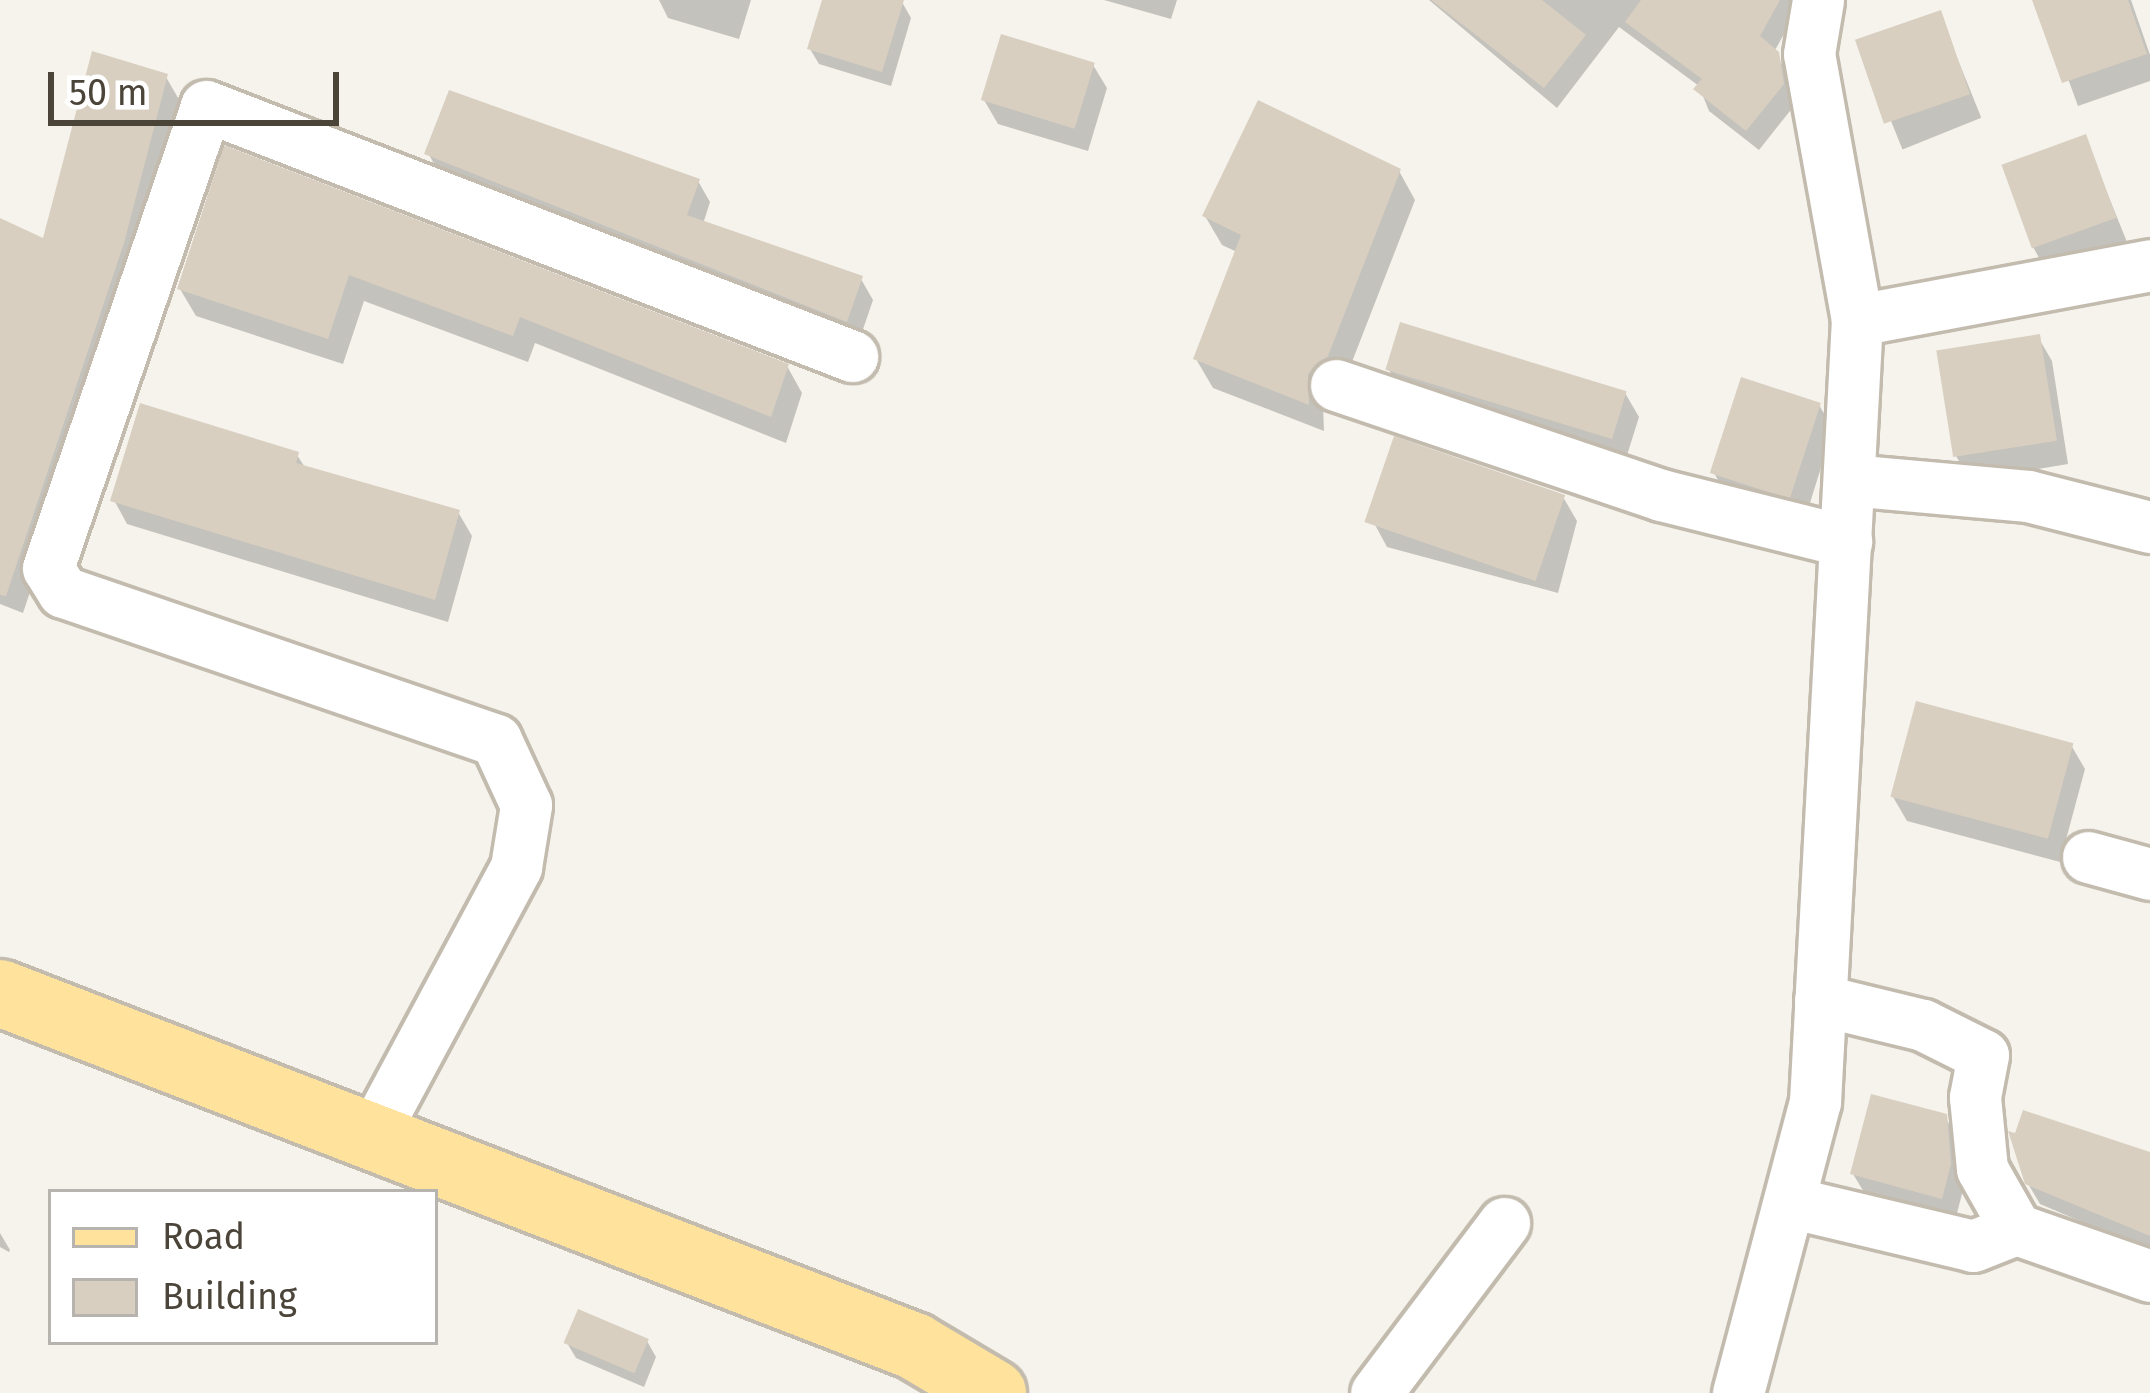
<!DOCTYPE html>
<style>
body{margin:0}
#map{position:relative;width:2150px;height:1393px;overflow:hidden;background:#f6f3ec;font-family:"Fira Sans",sans-serif}
div>[style]{position:absolute}
.shadow>*{inset:0;background:#0003;transform-origin:0 0}
.building>*{inset:0;background:#d8cfc1;transform-origin:0 0}
.roads{filter:drop-shadow(3px 0 #c2bbae) drop-shadow(-3px 0 #c2bbae) drop-shadow(0 3px #c2bbae) drop-shadow(0 -3px #c2bbae)}
.minor>*{height:51px;margin:-25.5px;padding:0 25.5px;transform-origin:25.5px;border-radius:25.5px;background:#fff}
.major>*{height:66px;margin:-33px;padding:0 33px;transform-origin:33px;border-radius:33px;background:#ffe39c}
span{translate:-50% -50%;white-space:nowrap;text-align:center;line-height:1.15;-webkit-text-stroke:9px #fff;paint-order:stroke}
.legend{position:absolute;left:48px;top:1189px;width:390px;height:156px;box-sizing:border-box;background:#fff;border:3px solid #b7b4b0;margin:0;padding:15px 21px;list-style:none;font-size:36px;color:#4b4439}
.legend li{display:flex;align-items:center;gap:24px;height:60px}
.legend b{width:60px;border:3px solid #b7b4b0}
.scale{position:absolute;left:48px;top:72px;width:291px;height:54px;box-sizing:border-box;border:6px solid #4b4439;border-top:0;padding-left:15px;font-size:36px;line-height:42px;white-space:nowrap;color:#4b4439;-webkit-text-stroke:9px #fff;paint-order:stroke}
</style>
<div id="map">
<div class="shadow">
<i style="clip-path:polygon(659px 0,751px 0,739px 39px,668px 18px)"></i>
<i style="clip-path:polygon(825px 0,902px 2px,911px 18px,891px 86px,819px 64px,810px 49px)"></i>
<i style="clip-path:polygon(1104px 0,1177px 0,1171px 19px)"></i>
<i style="clip-path:polygon(1429px 0,1803px 0,1774px 52px,1790px 77px,1794px 106px,1759px 150px,1709px 111px,1699px 86px,1619px 27px,1557px 108px)"></i>
<i style="clip-path:polygon(2039px 0,2131px 0,2150px 55px,2150px 81px,2078px 106px)"></i>
<i style="left:1939px;top:13px;width:113px;height:85px;rotate:68deg"></i>
<i style="clip-path:polygon(1093px 65px,1107px 88px,1088px 151px,998px 124px,984px 100px)"></i>
<i style="clip-path:polygon(166px 77px,181px 103px,138px 271px,23px 613px,0 604px,0 221px,45px 242px)"></i>
<i style="clip-path:polygon(2085px 138px,2127px 242px,2046px 270px,2033px 247px)"></i>
<i style="clip-path:polygon(226px 149px,787px 366px,802px 393px,786px 443px,535px 343px,528px 362px,364px 301px,343px 364px,196px 316px,180px 289px)"></i>
<i style="clip-path:polygon(428px 153px,698px 181px,710px 202px,703px 224px,861px 279px,873px 300px,859px 341px,440px 174px)"></i>
<i style="clip-path:polygon(1399px 171px,1415px 200px,1343px 385px,1323px 404px,1324px 431px,1213px 388px,1196px 359px,1237px 252px,1222px 245px,1205px 216px)"></i>
<i style="clip-path:polygon(2038px 337px,2052px 361px,2068px 464px,1970px 480px,1956px 456px)"></i>
<i style="clip-path:polygon(1389px 370px,1625px 393px,1639px 417px,1623px 468px,1403px 394px)"></i>
<i style="clip-path:polygon(1819px 405px,1833px 429px,1805px 519px,1728px 497px,1714px 473px)"></i>
<i style="clip-path:polygon(297px 455px,306px 469px,458px 512px,472px 536px,448px 622px,127px 524px,114px 500px)"></i>
<i style="clip-path:polygon(1563px 497px,1577px 521px,1558px 593px,1387px 547px,1374px 523px)"></i>
<i style="clip-path:polygon(2071px 745px,2085px 769px,2060px 862px,1907px 821px,1893px 797px)"></i>
<i style="clip-path:polygon(1945px 1117px,1959px 1141px,1963px 1190px,1955px 1221px,1867px 1197px,1853px 1174px)"></i>
<i style="clip-path:polygon(2150px 1155px,2150px 1251px,2040px 1204px,2027px 1182px)"></i>
<i style="clip-path:polygon(0 1233px,10px 1250px,9px 1252px,0 1247px)"></i>
<i style="clip-path:polygon(647px 1341px,656px 1357px,644px 1387px,576px 1358px,567px 1343px)"></i>
</div>
<div class="building">
<i style="clip-path:polygon(822px 0,904px 0,882px 72px,807px 49px)"></i>
<i style="clip-path:polygon(1431px 0,1542px 0,1586px 35px,1544px 88px)"></i>
<i style="clip-path:polygon(1641px 0,1780px 0,1760px 36px,1779px 52px,1784px 84px,1746px 131px,1693px 89px,1702px 79px,1625px 22px)"></i>
<i style="clip-path:polygon(2032px 0,2128px 0,2147px 54px,2062px 83px)"></i>
<i style="left:1941px;top:10px;width:89px;height:91px;rotate:71deg"></i>
<i style="left:1001px;top:34px;width:98px;height:69px;rotate:17deg"></i>
<i style="clip-path:polygon(92px 51px,168px 74px,124px 243px,6px 596px,0 595px,0 218px,43px 238px)"></i>
<i style="clip-path:polygon(449px 90px,700px 179px,687px 215px,863px 276px,847px 322px,424px 154px)"></i>
<i style="clip-path:polygon(1258px 100px,1401px 169px,1328px 356px,1308px 374px,1309px 405px,1193px 359px,1241px 235px,1202px 216px)"></i>
<i style="left:2086px;top:134px;width:89px;height:90px;rotate:70deg"></i>
<i style="clip-path:polygon(224px 145px,789px 364px,771px 417px,520px 317px,513px 336px,349px 275px,328px 339px,177px 289px)"></i>
<i style="left:1400px;top:322px;width:237px;height:50px;rotate:17deg"></i>
<i style="left:2040px;top:334px;width:108px;height:105px;rotate:81deg"></i>
<i style="left:1741px;top:377px;width:84px;height:101px;rotate:18deg"></i>
<i style="clip-path:polygon(140px 403px,299px 452px,296px 463px,460px 510px,435px 600px,110px 501px)"></i>
<i style="left:1394px;top:436px;width:181px;height:91px;rotate:19deg"></i>
<i style="left:1916px;top:701px;width:163px;height:99px;rotate:15deg"></i>
<i style="clip-path:polygon(1871px 1094px,1947px 1114px,1951px 1164px,1942px 1199px,1850px 1174px)"></i>
<i style="clip-path:polygon(2023px 1110px,2150px 1152px,2150px 1236px,2025px 1184px,2008px 1131px,2015px 1133px)"></i>
<i style="left:578px;top:1309px;width:77px;height:37px;rotate:23deg"></i>
</div>
<div class="roads">
<div class="minor">
<i style="left:1857px;top:320px;width:298px;rotate:-10.6deg"></i>
<i style="left:1336px;top:385px;width:343px;rotate:18.7deg"></i>
<i style="left:1661px;top:495px;width:191px;rotate:14deg"></i>
<i style="left:1849px;top:480px;width:180px;rotate:5.1deg"></i>
<i style="left:2028px;top:496px;width:126px;rotate:14.3deg"></i>
<i style="left:2088px;top:857px;width:64px;rotate:15.3deg"></i>
<i style="left:1820px;top:1000px;width:106px;rotate:13.6deg"></i>
<i style="left:1923px;top:1025px;width:67px;rotate:26.6deg"></i>
<i style="left:1983px;top:1055px;width:43px;rotate:100.8deg"></i>
<i style="left:1975px;top:1097px;width:72px;rotate:84.4deg"></i>
<i style="left:1982px;top:1169px;width:69px;rotate:60.5deg"></i>
<i style="left:2016px;top:1229px;width:142px;rotate:19.3deg"></i>
<i style="left:374px;top:1132px;width:301px;rotate:-61.8deg"></i>
<i style="left:516px;top:867px;width:63px;rotate:-80.8deg"></i>
<i style="left:526px;top:805px;width:72px;rotate:-114.8deg"></i>
<i style="left:496px;top:740px;width:458px;rotate:-161.1deg"></i>
<i style="left:63px;top:592px;width:28px;rotate:-122deg"></i>
<i style="left:48px;top:568px;width:488px;rotate:-71.1deg"></i>
<i style="left:206px;top:106px;width:693px;rotate:21.16deg"></i>
<i style="left:1789px;top:1202px;width:189px;rotate:13.4deg"></i>
<i style="left:1973px;top:1246px;width:46px;rotate:-21.6deg"></i>
<i style="left:1376px;top:1393px;width:213px;rotate:-53deg"></i>
<i style="left:1738px;top:1393px;width:301px;rotate:-75.2deg"></i>
<i style="left:1815px;top:1102px;width:783px;rotate:-86.93deg"></i>
<i style="left:1857px;top:320px;width:270px;rotate:-100.2deg"></i>
<i style="left:1809px;top:54px;width:55px;rotate:-80.5deg"></i>
</div>
<div class="major">
<i style="left:0;top:993px;width:980px;rotate:21.12deg"></i>
<i style="left:914px;top:1346px;width:92px;rotate:30.7deg"></i>
</div>
</div>
<ul class="legend">
<li><b style="height:15px;background:#ffe39c"></b>Road</li>
<li><b style="height:33px;background:#d8cfc1"></b>Building</li>
</ul>
<div class="scale">50 m</div>
</div>
